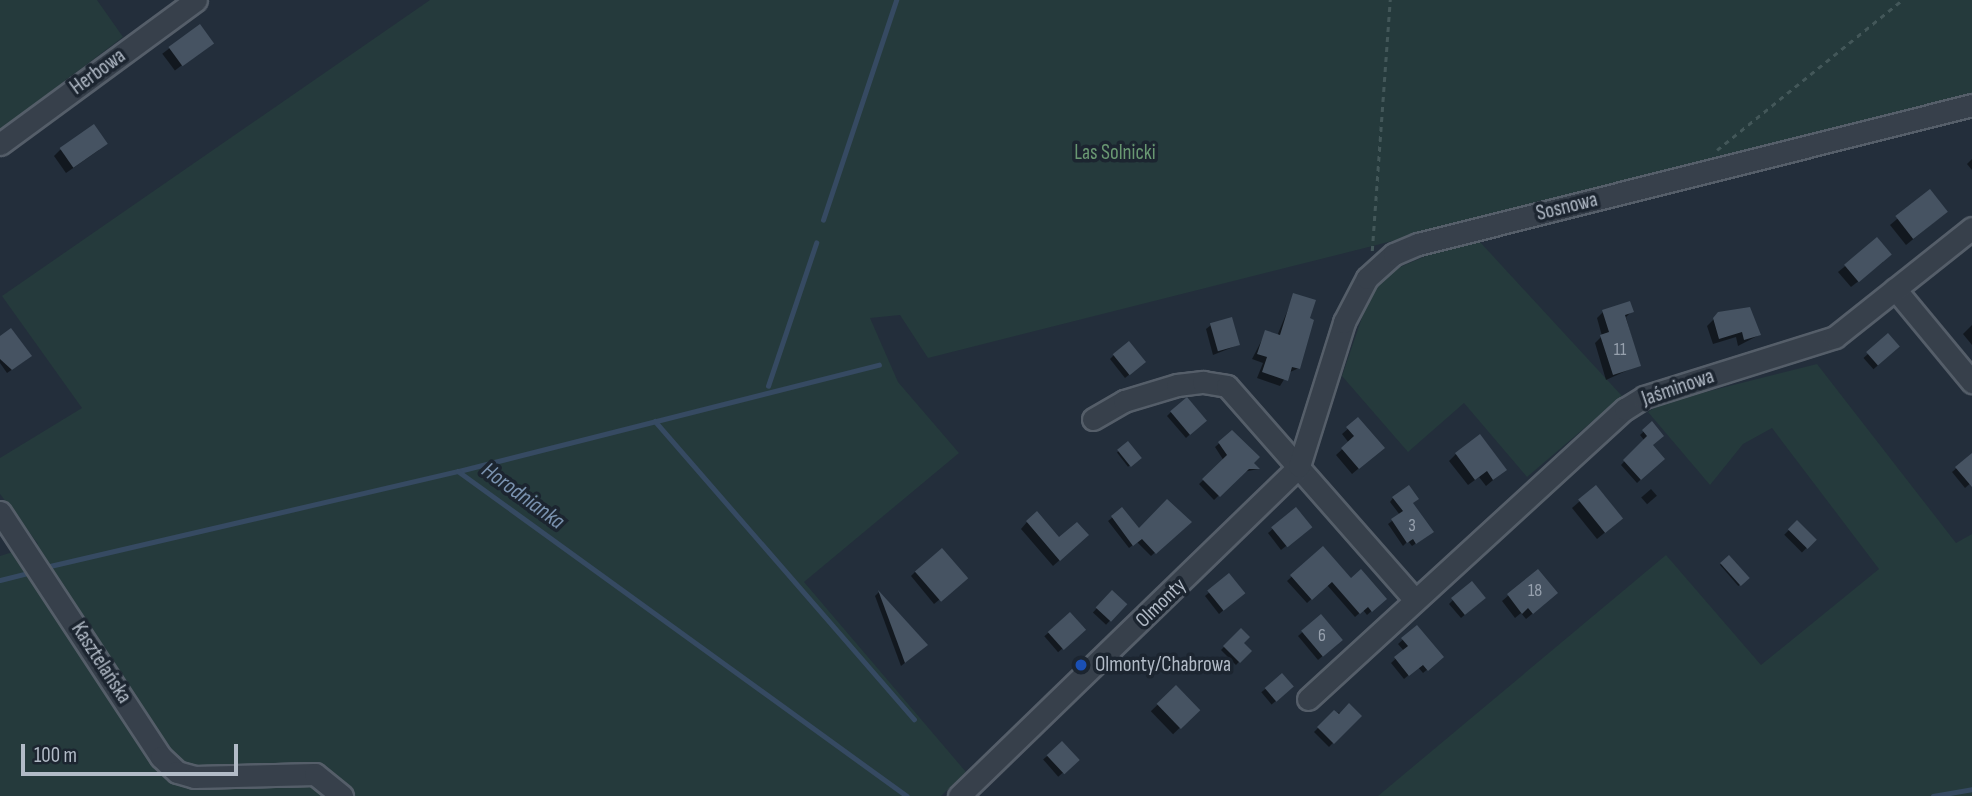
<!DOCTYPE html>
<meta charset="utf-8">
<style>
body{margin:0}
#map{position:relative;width:1972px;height:796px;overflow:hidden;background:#232e3b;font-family:"Sofia Sans Condensed",sans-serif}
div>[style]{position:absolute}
.green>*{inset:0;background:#253a3c}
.shadow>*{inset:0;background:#0007;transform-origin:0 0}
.stream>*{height:4.5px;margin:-2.25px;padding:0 2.25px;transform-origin:2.25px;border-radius:2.25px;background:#364a62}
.building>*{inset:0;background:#465362;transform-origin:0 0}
.path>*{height:2.5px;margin-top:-1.25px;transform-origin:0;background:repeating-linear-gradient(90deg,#435759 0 5px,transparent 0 10px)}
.roads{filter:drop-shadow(2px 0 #555e69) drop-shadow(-2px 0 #555e69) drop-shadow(0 2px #555e69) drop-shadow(0 -2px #555e69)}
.minor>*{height:21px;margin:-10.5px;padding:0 10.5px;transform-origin:10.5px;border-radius:10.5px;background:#37404b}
.dots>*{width:19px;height:19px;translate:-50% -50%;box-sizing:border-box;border:4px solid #1c2530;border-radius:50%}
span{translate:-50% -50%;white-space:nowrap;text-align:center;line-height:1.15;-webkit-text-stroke:7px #1c2530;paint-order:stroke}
.number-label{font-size:18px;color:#97a1ae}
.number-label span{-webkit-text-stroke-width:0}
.street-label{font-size:21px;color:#b2bbc7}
.park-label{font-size:21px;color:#699872}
.poi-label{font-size:21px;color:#b2bbc7}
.left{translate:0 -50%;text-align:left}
.water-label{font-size:23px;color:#7a92af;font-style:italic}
.scale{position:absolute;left:21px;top:744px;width:217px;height:32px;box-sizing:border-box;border:4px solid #b2bbc7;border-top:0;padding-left:9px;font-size:21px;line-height:24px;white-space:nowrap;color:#b2bbc7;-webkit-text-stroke:5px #1c2530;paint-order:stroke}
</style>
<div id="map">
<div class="green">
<i style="clip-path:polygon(0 0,97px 0,123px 37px,0 130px)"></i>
<i style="clip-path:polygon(430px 0,1972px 0,1972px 95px,928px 358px,900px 315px,870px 318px,898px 382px,959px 453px,804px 582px,966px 772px,941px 796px,0 796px,0 556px,38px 544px,0 494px,0 458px,82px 408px,2px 296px)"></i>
<i style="clip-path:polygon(1480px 242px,1622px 396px,1527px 477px,1464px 403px,1408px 452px,1342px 376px,1370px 294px,1393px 270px,1433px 253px)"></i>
<i style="clip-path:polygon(1817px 364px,1956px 543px,1972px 534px,1972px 796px,1378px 796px,1666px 555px,1761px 665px,1879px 569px,1772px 428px,1743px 444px,1710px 485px,1648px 412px,1662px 403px)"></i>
</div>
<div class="shadow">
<i style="left:199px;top:26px;width:21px;height:46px;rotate:53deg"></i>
<i style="clip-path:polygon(60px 150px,99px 150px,66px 173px,54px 156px)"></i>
<i style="clip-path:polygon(1972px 159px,1972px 170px,1967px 164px)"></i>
<i style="clip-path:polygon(1929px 192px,1939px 218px,1906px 245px,1890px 225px)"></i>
<i style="clip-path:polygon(1877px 240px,1883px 262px,1851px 287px,1838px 272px)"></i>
<i style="clip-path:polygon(1294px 295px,1299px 368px,1288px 373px,1280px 386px,1257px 378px,1263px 363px,1252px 359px,1266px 332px,1277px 336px)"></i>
<i style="clip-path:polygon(1632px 311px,1626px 317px,1639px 365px,1606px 380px,1595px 343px,1602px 336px,1597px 318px,1603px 312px)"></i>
<i style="clip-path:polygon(1719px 314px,1759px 335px,1738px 346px,1736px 337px,1713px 344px,1707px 326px)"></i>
<i style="clip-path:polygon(1211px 325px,1238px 345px,1213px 355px,1206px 329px)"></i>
<i style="clip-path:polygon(1972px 325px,1972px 345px,1963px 334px)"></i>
<i style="left:1888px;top:336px;width:15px;height:33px;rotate:48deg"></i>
<i style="clip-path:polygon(0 338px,26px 360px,7px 373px,0 363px)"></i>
<i style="clip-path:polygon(1114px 355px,1140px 366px,1125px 378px,1110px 359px)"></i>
<i style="clip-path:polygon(1171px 412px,1205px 420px,1186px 438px,1167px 416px)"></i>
<i style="clip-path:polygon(1358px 420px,1377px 453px,1352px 474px,1336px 455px,1349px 443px,1342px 434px)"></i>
<i style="clip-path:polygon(1652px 424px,1651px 446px,1663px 459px,1637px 483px,1621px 465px,1644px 440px,1640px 435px)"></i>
<i style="clip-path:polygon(1232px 432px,1258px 469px,1243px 472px,1214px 500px,1199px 484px,1224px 461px,1215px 447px)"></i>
<i style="left:1128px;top:444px;width:18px;height:14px;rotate:52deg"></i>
<i style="clip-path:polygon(1456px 454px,1505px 470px,1486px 486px,1479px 477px,1468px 485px,1449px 461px)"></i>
<i style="clip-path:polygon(1972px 455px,1972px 482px,1965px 488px,1952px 472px)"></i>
<i style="clip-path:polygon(1596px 487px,1614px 525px,1597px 539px,1572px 508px)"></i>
<i style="left:1651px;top:489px;width:9px;height:13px;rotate:49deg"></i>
<i style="clip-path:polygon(1393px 498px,1411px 503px,1428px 535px,1412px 546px,1408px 541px,1403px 546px,1388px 524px,1400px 515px,1390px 502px)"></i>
<i style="clip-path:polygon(1122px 510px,1139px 531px,1189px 522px,1151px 556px,1137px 542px,1129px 548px,1108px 521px)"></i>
<i style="clip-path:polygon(1296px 510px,1305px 531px,1281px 550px,1268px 533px)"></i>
<i style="clip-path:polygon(1027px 522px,1059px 540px,1080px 542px,1053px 566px,1021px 529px)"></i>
<i style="left:1797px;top:522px;width:25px;height:18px;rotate:45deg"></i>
<i style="clip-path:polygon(1322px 549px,1351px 580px,1385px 599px,1367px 615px,1363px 610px,1355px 617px,1327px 585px,1307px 603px,1287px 581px)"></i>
<i style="left:1729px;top:557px;width:28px;height:12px;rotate:49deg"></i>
<i style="clip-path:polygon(1537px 571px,1550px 599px,1526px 619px,1521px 613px,1515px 618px,1502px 601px)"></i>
<i style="clip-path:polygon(915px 572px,961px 582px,934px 604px,911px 576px)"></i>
<i style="clip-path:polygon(1229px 576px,1239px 597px,1219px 614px,1205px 596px)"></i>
<i style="clip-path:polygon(879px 592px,922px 649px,901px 666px,875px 596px)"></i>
<i style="left:1112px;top:592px;width:18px;height:28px;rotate:43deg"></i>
<i style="clip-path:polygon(1453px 600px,1480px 602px,1461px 618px,1449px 604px)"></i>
<i style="left:1070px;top:614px;width:21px;height:34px;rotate:49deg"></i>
<i style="clip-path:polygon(1321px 616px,1337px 644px,1318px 660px,1298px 636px)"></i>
<i style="clip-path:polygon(1417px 627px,1442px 657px,1423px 673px,1418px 667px,1404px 679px,1391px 663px,1404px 651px,1398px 644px)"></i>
<i style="clip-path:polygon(1241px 630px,1242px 643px,1249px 651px,1236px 665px,1221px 650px)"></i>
<i style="left:1282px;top:675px;width:16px;height:27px;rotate:50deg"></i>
<i style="left:1176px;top:687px;width:32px;height:35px;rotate:46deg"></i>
<i style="clip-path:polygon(1334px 712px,1359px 716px,1329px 747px,1314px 732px)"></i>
<i style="left:1062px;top:743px;width:23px;height:25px;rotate:49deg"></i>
</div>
<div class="stream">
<i style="left:823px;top:220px;width:232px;rotate:-71.6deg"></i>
<i style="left:768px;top:386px;width:151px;rotate:-71.4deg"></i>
<i style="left:655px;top:421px;width:395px;rotate:49deg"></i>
<i style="left:459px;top:471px;width:433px;rotate:-14.2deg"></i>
<i style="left:50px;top:566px;width:419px;rotate:-13.1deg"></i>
<i style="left:458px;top:471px;width:554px;rotate:35.9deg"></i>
<i style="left:0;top:580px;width:29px;rotate:-14deg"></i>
<i style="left:1933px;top:796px;width:40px;rotate:-10deg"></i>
</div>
<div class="building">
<i style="left:200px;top:24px;width:24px;height:39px;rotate:54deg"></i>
<i style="left:94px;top:124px;width:24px;height:42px;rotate:55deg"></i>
<i style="left:1930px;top:189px;width:29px;height:44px;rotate:52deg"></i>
<i style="left:1877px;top:237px;width:23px;height:43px;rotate:50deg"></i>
<i style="clip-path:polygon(1293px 293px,1316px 300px,1310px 318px,1314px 320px,1300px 369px,1292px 367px,1288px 381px,1262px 372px,1267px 357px,1257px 354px,1265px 330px,1280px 335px)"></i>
<i style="clip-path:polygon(1630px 301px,1634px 312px,1625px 315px,1641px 366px,1613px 375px,1600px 335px,1609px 332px,1602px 310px)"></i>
<i style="clip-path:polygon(1750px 307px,1761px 335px,1744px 340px,1742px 332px,1719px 339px,1713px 318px,1718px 312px)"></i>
<i style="left:1232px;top:317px;width:29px;height:23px;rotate:74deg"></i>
<i style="clip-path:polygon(11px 328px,32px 356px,12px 370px,0 359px,0 336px)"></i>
<i style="left:1888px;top:333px;width:18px;height:29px;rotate:49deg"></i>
<i style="left:1129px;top:341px;width:27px;height:21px;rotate:51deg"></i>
<i style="left:1187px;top:397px;width:31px;height:22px;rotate:50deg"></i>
<i style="clip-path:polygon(1358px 417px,1385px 448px,1359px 469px,1341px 448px,1354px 436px,1346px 427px)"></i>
<i style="clip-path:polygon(1652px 421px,1664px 436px,1653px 445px,1665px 459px,1641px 480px,1623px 460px,1647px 436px,1642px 430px)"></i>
<i style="clip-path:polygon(1232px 430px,1260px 457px,1254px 463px,1260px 469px,1249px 469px,1220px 497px,1202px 479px,1227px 455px,1218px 442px)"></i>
<i style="clip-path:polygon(1480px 434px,1507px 470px,1493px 480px,1487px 471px,1475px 480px,1455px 453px)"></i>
<i style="left:1128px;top:441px;width:22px;height:14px;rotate:51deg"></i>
<i style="clip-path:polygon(1972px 453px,1972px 487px,1955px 467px)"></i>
<i style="clip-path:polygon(1409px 485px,1419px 499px,1413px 503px,1434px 532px,1416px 544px,1413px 539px,1407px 543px,1391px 519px,1403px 511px,1392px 497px)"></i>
<i style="left:1596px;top:485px;width:43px;height:23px;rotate:51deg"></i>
<i style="clip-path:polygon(1167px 499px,1192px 522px,1156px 554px,1142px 539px,1133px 546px,1111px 516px,1122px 507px,1139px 528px)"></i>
<i style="left:1296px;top:507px;width:26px;height:32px;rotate:51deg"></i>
<i style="clip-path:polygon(1037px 511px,1059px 537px,1077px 522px,1089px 535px,1060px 561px,1026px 521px)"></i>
<i style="left:1797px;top:520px;width:28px;height:13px;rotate:45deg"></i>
<i style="clip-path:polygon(1323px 546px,1351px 578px,1361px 569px,1387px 599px,1372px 612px,1368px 607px,1360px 614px,1332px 582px,1312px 600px,1290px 575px)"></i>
<i style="left:942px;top:548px;width:40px;height:36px;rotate:49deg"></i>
<i style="left:1729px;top:555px;width:31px;height:12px;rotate:48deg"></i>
<i style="clip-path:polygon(1538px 569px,1558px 593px,1533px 614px,1528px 608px,1522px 614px,1507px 594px)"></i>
<i style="left:1229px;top:573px;width:26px;height:28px;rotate:51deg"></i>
<i style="left:1472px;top:581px;width:22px;height:27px;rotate:51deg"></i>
<i style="clip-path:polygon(878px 590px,928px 645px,905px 663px)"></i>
<i style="left:1112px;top:590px;width:21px;height:24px;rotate:43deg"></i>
<i style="left:1070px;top:612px;width:24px;height:30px;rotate:48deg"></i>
<i style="left:1321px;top:614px;width:34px;height:26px;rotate:50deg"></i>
<i style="clip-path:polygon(1417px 625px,1444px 657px,1428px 671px,1423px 665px,1409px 676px,1394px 657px,1408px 646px,1401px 638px)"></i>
<i style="clip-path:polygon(1241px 628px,1250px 637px,1244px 643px,1252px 651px,1240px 663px,1223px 646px)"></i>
<i style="left:1282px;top:673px;width:18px;height:23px;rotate:49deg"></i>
<i style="left:1176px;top:685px;width:35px;height:27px;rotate:46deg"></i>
<i style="clip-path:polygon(1349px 703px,1362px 716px,1334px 744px,1317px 727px,1334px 710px,1339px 714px)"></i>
<i style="left:1062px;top:741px;width:26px;height:21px;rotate:47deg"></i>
</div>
<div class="path">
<i style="left:1717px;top:150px;width:238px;rotate:-39deg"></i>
<i style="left:1372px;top:251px;width:252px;rotate:-85.9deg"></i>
</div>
<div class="roads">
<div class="minor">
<i style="left:0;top:144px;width:243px;rotate:-36.3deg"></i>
<i style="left:1895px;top:289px;width:121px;rotate:50.4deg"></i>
<i style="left:1093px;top:419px;width:36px;rotate:-30deg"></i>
<i style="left:1124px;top:401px;width:55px;rotate:-16.8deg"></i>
<i style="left:1177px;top:385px;width:26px;rotate:-7deg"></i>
<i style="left:1203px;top:382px;width:24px;rotate:9deg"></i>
<i style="left:1227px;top:386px;width:283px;rotate:48.7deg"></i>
<i style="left:0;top:512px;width:293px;rotate:56.7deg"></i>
<i style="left:161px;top:757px;width:22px;rotate:43deg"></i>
<i style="left:177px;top:772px;width:18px;rotate:16deg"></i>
<i style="left:194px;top:777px;width:121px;rotate:-1.4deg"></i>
<i style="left:315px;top:774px;width:35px;rotate:39deg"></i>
<i style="left:1308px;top:699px;width:430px;rotate:-42.5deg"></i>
<i style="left:1625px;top:409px;width:22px;rotate:-32deg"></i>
<i style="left:1644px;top:397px;width:200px;rotate:-17.4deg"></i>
<i style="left:1835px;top:337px;width:175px;rotate:-38.5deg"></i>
<i style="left:959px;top:796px;width:474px;rotate:-44.1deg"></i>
<i style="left:1299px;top:466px;width:151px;rotate:-72.6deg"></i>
<i style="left:1344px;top:322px;width:50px;rotate:-62.4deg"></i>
<i style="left:1367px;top:278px;width:36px;rotate:-42deg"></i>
<i style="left:1394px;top:254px;width:26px;rotate:-23deg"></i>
<i style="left:1418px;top:244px;width:571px;rotate:-14.08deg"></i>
</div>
</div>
<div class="dots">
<i style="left:1081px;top:665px;background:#1a4fb4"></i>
</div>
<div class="number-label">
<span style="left:1620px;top:350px">11</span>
<span style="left:1412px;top:526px">3</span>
<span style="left:1535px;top:591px">18</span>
<span style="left:1322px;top:636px">6</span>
</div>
<div class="street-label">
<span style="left:98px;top:72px;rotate:-36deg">Herbowa</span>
<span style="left:1567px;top:207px;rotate:-14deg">Sosnowa</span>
<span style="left:1678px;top:388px;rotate:-19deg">Jaśminowa</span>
<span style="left:1161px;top:603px;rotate:-44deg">Olmonty</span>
<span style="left:101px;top:663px;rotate:57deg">Kasztelańska</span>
</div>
<div class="park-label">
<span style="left:1115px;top:153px">Las Solnicki</span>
</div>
<div class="poi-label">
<span class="left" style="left:1095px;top:665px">Olmonty/Chabrowa</span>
</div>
<div class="water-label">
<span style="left:523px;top:496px;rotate:36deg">Horodnianka</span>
</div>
<div class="scale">100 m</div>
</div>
